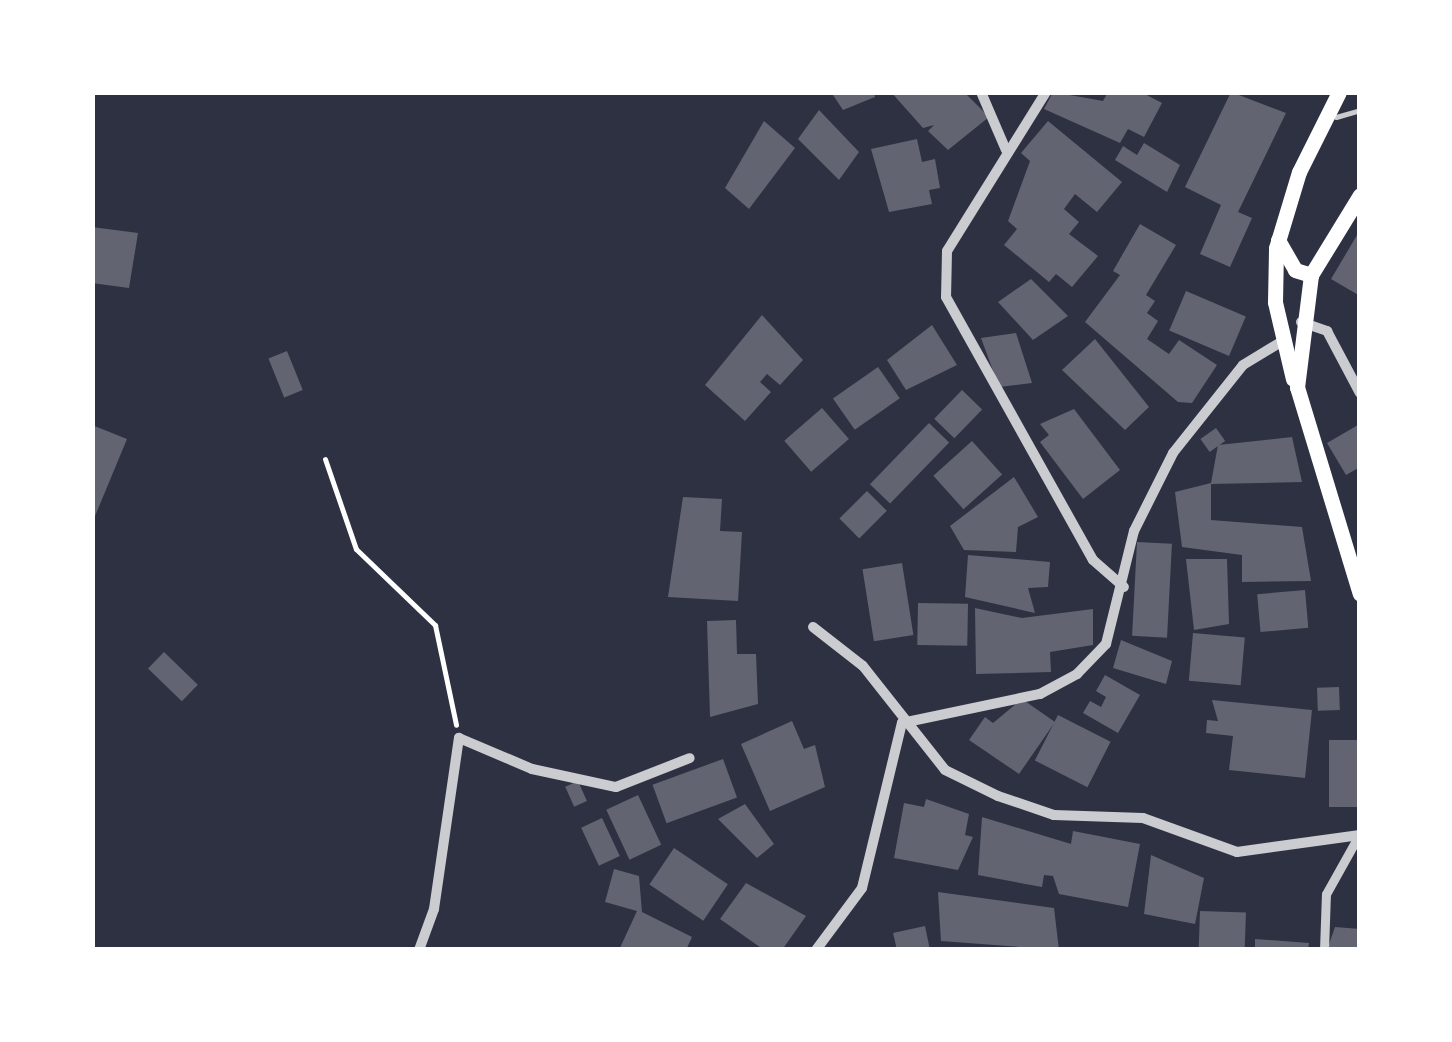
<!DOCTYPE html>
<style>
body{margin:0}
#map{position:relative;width:1452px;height:1042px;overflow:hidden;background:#2d3142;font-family:Rubik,sans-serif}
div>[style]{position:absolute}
.building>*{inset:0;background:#626471;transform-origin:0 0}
.path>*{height:5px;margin:-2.5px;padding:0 2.5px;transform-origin:2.5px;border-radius:2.5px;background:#fff}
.service>*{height:5px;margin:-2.5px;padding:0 2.5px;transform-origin:2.5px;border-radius:2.5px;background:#caccd0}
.pedestrian>*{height:9px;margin:-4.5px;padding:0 4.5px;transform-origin:4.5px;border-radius:4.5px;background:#caccd0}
.minor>*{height:10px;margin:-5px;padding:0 5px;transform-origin:5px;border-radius:5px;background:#caccd0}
.secondary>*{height:15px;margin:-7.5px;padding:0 7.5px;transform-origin:7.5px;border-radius:7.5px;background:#fff}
span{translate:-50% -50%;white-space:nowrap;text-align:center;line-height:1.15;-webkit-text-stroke:8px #fff;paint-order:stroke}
.frame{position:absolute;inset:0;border:95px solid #fff;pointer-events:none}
</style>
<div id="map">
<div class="building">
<i style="clip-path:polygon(831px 92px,874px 92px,875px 97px,843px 110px)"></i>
<i style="clip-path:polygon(891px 92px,964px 92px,989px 117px,948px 150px,928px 131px,934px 125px,923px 128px)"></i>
<i style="clip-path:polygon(1053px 92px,1103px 101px,1108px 92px,1141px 92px,1162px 103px,1144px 137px,1128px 129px,1120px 143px,1044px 109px)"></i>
<i style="clip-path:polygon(1231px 92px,1286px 113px,1238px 212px,1252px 218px,1230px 267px,1200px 254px,1221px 205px,1185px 187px)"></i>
<i style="clip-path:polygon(819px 110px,859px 152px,839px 180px,798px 139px)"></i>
<i style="clip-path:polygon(764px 121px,795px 148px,749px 209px,725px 188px)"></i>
<i style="clip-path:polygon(1048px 121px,1122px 182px,1097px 212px,1075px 194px,1064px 209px,1079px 222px,1069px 234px,1098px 256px,1072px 287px,1056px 274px,1049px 282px,1004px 245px,1017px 229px,1008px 221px,1030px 161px,1021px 153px)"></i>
<i style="clip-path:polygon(917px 139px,922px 162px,935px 159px,940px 188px,929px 190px,932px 204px,889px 212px,871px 149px)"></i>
<i style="clip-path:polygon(1144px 143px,1180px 165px,1167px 192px,1115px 160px,1123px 146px,1137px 155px)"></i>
<i style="clip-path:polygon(1140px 224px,1176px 245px,1146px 295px,1155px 301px,1147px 313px,1158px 321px,1147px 339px,1169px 354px,1179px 340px,1217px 365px,1192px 403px,1178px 402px,1085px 322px,1120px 275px,1113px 271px)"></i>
<i style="clip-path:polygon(92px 227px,138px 233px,129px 288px,92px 283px)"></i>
<i style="clip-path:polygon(1360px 230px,1360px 296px,1331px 279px)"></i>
<i style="clip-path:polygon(1031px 279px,1068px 316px,1033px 340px,998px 302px)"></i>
<i style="left:1186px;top:291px;width:65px;height:43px;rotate:23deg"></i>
<i style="clip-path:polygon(762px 315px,803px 360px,780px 385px,767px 374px,760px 382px,771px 392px,745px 421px,705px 385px)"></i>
<i style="clip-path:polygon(932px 325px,957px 365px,906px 390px,887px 360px)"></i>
<i style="clip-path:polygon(1016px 333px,1032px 383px,999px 387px,981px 338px)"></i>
<i style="clip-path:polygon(1095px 339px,1149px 407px,1125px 430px,1062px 370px)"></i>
<i style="left:287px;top:351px;width:42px;height:20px;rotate:68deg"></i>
<i style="left:878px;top:367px;width:38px;height:55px;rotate:55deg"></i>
<i style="left:962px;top:390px;width:28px;height:40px;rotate:44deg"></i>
<i style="left:822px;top:408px;width:41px;height:50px;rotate:49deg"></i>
<i style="clip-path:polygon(1074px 409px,1120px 470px,1083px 499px,1040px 442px,1049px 435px,1040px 424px)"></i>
<i style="left:929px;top:423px;width:28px;height:85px;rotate:44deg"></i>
<i style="clip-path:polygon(92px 425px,127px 439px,93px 521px,92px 521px)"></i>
<i style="clip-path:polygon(1358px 425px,1360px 467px,1346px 475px,1327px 443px)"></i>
<i style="left:1216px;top:428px;width:16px;height:19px;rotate:55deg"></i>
<i style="clip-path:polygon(1292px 437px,1302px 482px,1211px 484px,1211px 520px,1302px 527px,1311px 581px,1242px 582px,1242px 555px,1182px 547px,1175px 492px,1211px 483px,1218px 445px)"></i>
<i style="left:972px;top:441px;width:45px;height:52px;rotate:48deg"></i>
<i style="clip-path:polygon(1014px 477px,1038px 517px,1018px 527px,1016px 552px,964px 550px,950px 526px)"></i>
<i style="left:867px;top:491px;width:28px;height:39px;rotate:45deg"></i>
<i style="clip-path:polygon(683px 497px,722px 499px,720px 531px,742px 532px,738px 601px,668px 597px)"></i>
<i style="left:1137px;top:542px;width:35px;height:94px;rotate:3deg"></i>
<i style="clip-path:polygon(968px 555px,1050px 562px,1048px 587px,1028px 588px,1035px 613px,965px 597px)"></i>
<i style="clip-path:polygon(1186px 559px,1227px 559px,1229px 624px,1194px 630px)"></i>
<i style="left:902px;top:563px;width:73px;height:40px;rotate:81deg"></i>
<i style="left:1305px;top:590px;width:38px;height:48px;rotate:85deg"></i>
<i style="left:918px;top:603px;width:50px;height:42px;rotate:1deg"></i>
<i style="clip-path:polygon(975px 608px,1022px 618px,1093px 609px,1093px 645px,1050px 652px,1051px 672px,976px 674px)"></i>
<i style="clip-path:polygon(736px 620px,737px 654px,756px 654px,758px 704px,710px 717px,707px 621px)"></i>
<i style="left:1193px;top:633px;width:52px;height:48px;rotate:5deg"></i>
<i style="clip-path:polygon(1121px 640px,1172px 661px,1166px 684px,1113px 668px)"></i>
<i style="left:164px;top:652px;width:47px;height:23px;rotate:44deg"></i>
<i style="clip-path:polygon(1105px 675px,1140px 695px,1118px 733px,1083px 713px,1090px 701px,1101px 707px,1106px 697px,1096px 691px)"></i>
<i style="left:1339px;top:687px;width:23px;height:22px;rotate:88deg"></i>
<i style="clip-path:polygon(1022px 699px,1055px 722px,1019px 774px,969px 740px,985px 717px,993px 723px)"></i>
<i style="clip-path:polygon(1212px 700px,1312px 710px,1305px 778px,1229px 770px,1233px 736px,1206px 733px,1207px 720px,1218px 721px)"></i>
<i style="left:1058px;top:715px;width:59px;height:51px;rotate:27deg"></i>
<i style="clip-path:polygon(792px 721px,804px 749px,815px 745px,825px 787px,770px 811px,741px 744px)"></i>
<i style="left:1360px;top:740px;width:67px;height:31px;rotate:90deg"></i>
<i style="left:723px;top:759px;width:41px;height:75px;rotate:70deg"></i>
<i style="left:578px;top:781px;width:22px;height:14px;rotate:66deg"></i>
<i style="left:638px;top:795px;width:55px;height:35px;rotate:65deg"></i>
<i style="clip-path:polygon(926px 799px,969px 814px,965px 835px,973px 837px,958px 870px,894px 858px,904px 803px,924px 807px)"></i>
<i style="clip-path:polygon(745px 804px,774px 844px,757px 858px,718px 819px)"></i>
<i style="clip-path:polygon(982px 817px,1071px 844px,1073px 831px,1140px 844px,1128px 907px,1059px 894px,1053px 876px,1044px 875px,1042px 887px,978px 875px)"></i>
<i style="left:602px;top:818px;width:42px;height:23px;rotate:65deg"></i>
<i style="left:674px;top:848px;width:65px;height:44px;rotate:34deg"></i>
<i style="clip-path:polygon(1151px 855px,1204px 878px,1195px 924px,1144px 914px)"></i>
<i style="clip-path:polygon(614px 869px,639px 876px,642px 912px,692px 937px,686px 950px,619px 950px,637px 911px,605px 902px)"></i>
<i style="clip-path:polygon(746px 883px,806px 916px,782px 950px,764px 950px,720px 919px)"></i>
<i style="clip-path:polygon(938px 892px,1054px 908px,1059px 950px,941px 941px)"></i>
<i style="left:1200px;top:911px;width:46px;height:39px;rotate:2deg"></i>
<i style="clip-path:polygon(925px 926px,930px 950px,897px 950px,893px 933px)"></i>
<i style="clip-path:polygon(1335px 927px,1360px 929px,1360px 950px,1327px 950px)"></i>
<i style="clip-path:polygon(1255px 939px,1309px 943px,1308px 950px,1255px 950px)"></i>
</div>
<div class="path">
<i style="left:325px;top:459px;width:95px;rotate:71deg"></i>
<i style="left:356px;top:549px;width:110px;rotate:43.9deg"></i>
<i style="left:435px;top:625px;width:102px;rotate:78.1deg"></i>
</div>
<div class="service">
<i style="left:1336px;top:117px;width:25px;rotate:-16deg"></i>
</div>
<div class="pedestrian">
<i style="left:1324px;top:950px;width:56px;rotate:-88deg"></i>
<i style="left:1326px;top:894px;width:68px;rotate:-60.8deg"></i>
</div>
<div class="minor">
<i style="left:981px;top:92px;width:63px;rotate:66.7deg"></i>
<i style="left:1046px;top:92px;width:187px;rotate:121.9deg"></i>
<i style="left:947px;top:251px;width:46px;rotate:91.2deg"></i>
<i style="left:946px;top:297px;width:301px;rotate:60.8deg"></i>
<i style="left:1093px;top:560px;width:41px;rotate:41.1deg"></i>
<i style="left:1301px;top:322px;width:28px;rotate:19deg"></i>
<i style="left:1327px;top:331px;width:70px;rotate:62deg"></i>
<i style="left:813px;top:627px;width:63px;rotate:38deg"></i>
<i style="left:863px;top:666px;width:132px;rotate:51.7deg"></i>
<i style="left:945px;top:770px;width:59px;rotate:26.1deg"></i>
<i style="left:998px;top:796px;width:59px;rotate:18.7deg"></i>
<i style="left:1054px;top:815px;width:89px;rotate:1.9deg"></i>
<i style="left:1143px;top:818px;width:100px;rotate:19.9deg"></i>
<i style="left:1237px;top:852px;width:124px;rotate:-7.9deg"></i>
<i style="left:419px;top:950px;width:44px;rotate:-69.9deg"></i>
<i style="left:434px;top:909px;width:173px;rotate:-81.7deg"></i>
<i style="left:459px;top:738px;width:79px;rotate:23deg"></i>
<i style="left:532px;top:769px;width:86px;rotate:12.1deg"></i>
<i style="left:616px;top:787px;width:79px;rotate:-21.4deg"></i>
<i style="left:816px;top:950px;width:77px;rotate:-53.4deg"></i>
<i style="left:862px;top:888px;width:170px;rotate:-76.4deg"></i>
<i style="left:902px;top:723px;width:141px;rotate:-11.9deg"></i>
<i style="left:1040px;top:694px;width:42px;rotate:-28.4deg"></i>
<i style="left:1077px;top:674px;width:42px;rotate:-46deg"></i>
<i style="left:1106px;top:644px;width:116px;rotate:-76.1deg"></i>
<i style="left:1134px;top:531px;width:87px;rotate:-63.4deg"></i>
<i style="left:1173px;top:453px;width:112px;rotate:-51.5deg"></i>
<i style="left:1243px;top:365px;width:44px;rotate:-31.2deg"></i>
</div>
<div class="secondary">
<i style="left:1360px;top:195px;width:94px;rotate:121.5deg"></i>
<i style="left:1311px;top:275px;width:113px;rotate:97.1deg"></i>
<i style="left:1297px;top:387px;width:216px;rotate:73.1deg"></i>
<i style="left:1278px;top:240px;width:34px;rotate:60deg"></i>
<i style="left:1295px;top:270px;width:17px;rotate:17deg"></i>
<i style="left:1293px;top:379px;width:79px;rotate:-103.2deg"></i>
<i style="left:1275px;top:302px;width:54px;rotate:-88.9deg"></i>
<i style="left:1276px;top:248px;width:79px;rotate:-73.2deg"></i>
<i style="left:1299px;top:172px;width:89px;rotate:-63.4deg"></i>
</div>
<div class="frame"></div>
</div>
